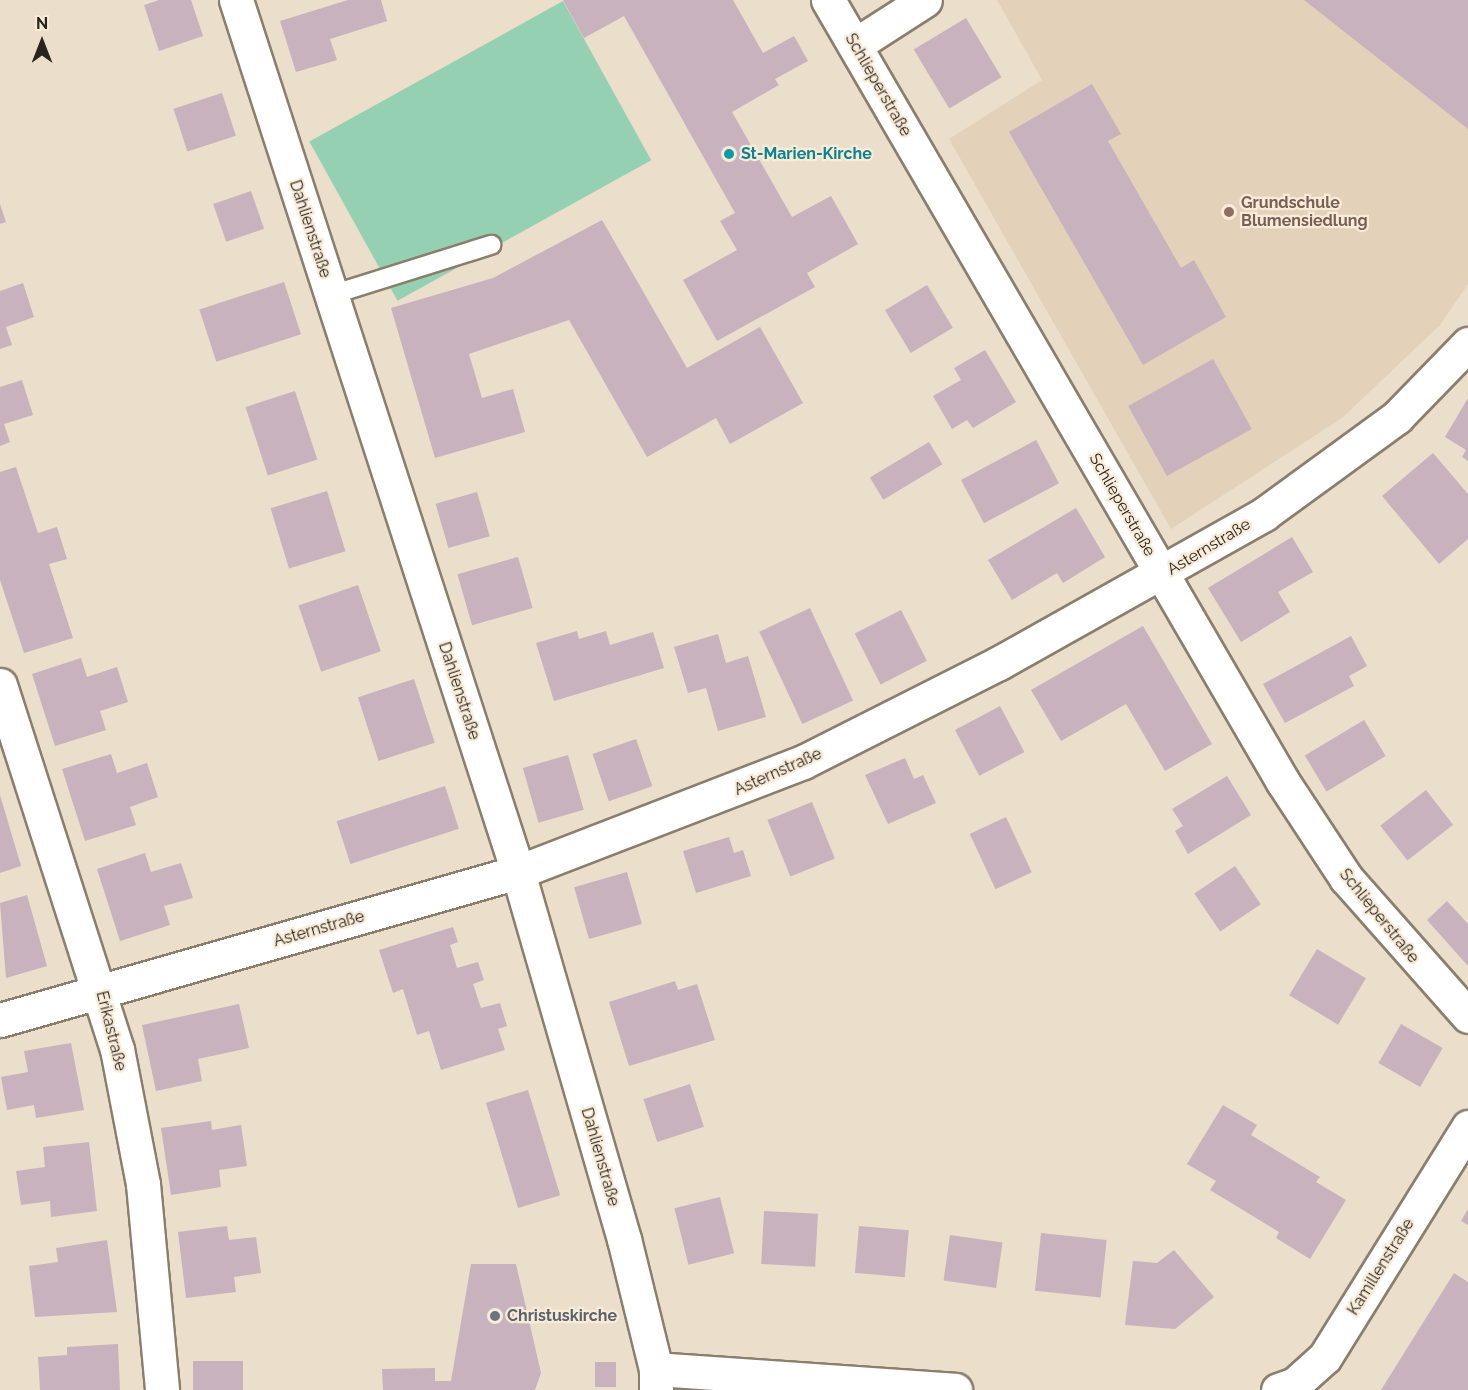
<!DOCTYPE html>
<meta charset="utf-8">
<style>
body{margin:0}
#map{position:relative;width:1468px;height:1390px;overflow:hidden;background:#ebdecb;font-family:Raleway,sans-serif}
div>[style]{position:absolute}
.built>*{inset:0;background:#e3d1b9}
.green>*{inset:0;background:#95d0b3;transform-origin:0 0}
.building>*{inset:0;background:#c7b2be;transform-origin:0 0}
.roads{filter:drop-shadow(2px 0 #8a7e6d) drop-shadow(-2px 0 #8a7e6d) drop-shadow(0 2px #8a7e6d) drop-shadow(0 -2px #8a7e6d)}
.service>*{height:18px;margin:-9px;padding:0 9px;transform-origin:9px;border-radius:9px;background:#fff}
.minor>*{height:33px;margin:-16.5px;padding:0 16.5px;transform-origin:16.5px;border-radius:16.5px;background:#fff}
.dots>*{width:16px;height:16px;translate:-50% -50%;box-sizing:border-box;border:3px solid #f8ebd8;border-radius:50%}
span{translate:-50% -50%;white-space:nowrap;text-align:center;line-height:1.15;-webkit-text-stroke:4.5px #f8ebd8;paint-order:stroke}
.street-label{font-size:16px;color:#28231c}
.culture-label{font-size:16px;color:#0d838f;font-weight:700}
.left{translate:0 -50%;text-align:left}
.education-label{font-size:16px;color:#785e54;font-weight:700}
.worship-label{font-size:16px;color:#5b616d;font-weight:700}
.north{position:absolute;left:12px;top:12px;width:60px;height:60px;-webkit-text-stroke:4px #f8ebd8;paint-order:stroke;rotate:0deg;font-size:16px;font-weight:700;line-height:24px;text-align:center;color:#28231c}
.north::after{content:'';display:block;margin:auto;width:21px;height:27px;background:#28231c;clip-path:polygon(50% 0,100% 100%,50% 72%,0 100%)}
</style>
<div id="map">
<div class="built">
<i style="clip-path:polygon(997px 0,1468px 0,1468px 284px,1440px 325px,1342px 418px,1171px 529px,949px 139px,1042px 80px)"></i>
</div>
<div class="green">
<i style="left:563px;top:1px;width:182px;height:290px;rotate:61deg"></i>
</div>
<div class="building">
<i style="clip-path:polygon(159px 0,191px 0,203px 36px,159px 51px,144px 5px)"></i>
<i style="clip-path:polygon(348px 0,381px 0,387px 21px,330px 39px,337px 60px,296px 72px,280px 21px)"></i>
<i style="clip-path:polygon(563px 0,733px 0,763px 53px,794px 36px,808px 61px,775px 79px,779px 85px,732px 112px,792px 217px,831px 196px,858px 244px,807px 273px,815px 287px,717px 341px,683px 280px,737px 250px,720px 221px,735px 213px,624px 16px,584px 38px)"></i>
<i style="clip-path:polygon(1304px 0,1468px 0,1468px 129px)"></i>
<i style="left:966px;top:18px;width:69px;height:61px;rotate:59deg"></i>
<i style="clip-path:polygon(1092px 84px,1121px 134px,1108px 141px,1181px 268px,1194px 260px,1226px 317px,1143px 365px,1009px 132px)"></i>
<i style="left:222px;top:93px;width:45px;height:51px;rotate:72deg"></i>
<i style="left:251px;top:191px;width:40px;height:40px;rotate:71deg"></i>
<i style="clip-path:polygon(0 204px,6px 222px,0 224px)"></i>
<i style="clip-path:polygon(602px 220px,687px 368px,760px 327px,803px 403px,730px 444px,716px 418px,647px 457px,569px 320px,469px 354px,482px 398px,513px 389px,525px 432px,435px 458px,391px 308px,493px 278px)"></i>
<i style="left:284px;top:282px;width:55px;height:89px;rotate:72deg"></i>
<i style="clip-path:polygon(23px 283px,34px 317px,6px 327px,12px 345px,0 349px,0 291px)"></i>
<i style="left:927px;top:285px;width:50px;height:49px;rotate:59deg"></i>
<i style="clip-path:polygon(985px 350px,1016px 402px,973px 428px,967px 420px,952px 429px,933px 396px,961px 380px,954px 368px)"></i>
<i style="left:1213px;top:359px;width:80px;height:97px;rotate:61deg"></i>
<i style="clip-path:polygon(22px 380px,33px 415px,4px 424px,10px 442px,0 446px,0 387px)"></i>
<i style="left:295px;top:391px;width:72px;height:52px;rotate:72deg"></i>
<i style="clip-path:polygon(1468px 398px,1468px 461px,1462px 457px,1466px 450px,1445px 437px)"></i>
<i style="left:1036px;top:440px;width:49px;height:85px;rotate:62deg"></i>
<i style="left:929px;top:442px;width:26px;height:69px;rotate:59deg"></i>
<i style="clip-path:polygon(1433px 453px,1468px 494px,1468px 539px,1439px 564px,1382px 496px)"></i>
<i style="clip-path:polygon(16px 467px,38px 533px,57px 527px,67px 559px,49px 564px,73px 638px,24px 653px,0 580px,0 472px)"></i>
<i style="left:327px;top:491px;width:63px;height:59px;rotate:73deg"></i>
<i style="left:477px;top:492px;width:46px;height:43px;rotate:74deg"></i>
<i style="clip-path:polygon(1076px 508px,1105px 557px,1063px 583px,1057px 573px,1012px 600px,988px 560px)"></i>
<i style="clip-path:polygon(1292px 537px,1313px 572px,1278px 592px,1290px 612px,1241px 642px,1208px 588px)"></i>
<i style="left:518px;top:557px;width:53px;height:63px;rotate:74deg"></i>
<i style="left:358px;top:585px;width:70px;height:63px;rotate:71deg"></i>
<i style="left:810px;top:608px;width:102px;height:56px;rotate:65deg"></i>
<i style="left:901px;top:610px;width:57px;height:52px;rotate:63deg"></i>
<i style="clip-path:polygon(1143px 626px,1212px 744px,1165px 771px,1126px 704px,1061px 741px,1031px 690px)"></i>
<i style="clip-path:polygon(577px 631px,579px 639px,606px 631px,610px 645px,653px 632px,664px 668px,554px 701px,536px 643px)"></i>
<i style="clip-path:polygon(718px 634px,726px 663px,748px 656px,766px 717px,718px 731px,706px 688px,688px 693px,674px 647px)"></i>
<i style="clip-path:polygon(1351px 636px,1367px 666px,1349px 676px,1354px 686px,1285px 723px,1263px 684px)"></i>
<i style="clip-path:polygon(81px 658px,87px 677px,117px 667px,128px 702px,100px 711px,106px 730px,55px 746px,32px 674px)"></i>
<i style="left:414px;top:679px;width:67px;height:59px;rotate:72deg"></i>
<i style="left:1000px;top:706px;width:52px;height:51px;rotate:62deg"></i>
<i style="left:1364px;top:720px;width:42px;height:69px;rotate:59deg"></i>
<i style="left:636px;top:739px;width:50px;height:46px;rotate:71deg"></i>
<i style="clip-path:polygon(111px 754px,117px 773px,147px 763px,158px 797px,130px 807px,136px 825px,85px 841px,62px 769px)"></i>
<i style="left:568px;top:755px;width:57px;height:47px;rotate:74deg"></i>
<i style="clip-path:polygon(905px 758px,914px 779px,923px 775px,936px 803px,888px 824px,865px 775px)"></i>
<i style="clip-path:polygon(1227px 776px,1251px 815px,1188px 854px,1175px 831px,1183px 826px,1172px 809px)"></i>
<i style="left:445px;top:786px;width:45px;height:114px;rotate:72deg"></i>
<i style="left:1426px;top:790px;width:44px;height:58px;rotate:52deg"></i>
<i style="clip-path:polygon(0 795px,21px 866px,0 873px)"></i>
<i style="left:812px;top:802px;width:61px;height:48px;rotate:68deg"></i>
<i style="left:1006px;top:817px;width:61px;height:40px;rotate:65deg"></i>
<i style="clip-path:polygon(729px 837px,734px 853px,743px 850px,751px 876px,696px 893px,683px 851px)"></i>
<i style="clip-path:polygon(145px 853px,151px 872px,181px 863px,193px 898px,164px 906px,170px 925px,120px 941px,97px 869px)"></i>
<i style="left:1235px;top:866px;width:46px;height:49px;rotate:56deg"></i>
<i style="left:627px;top:872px;width:54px;height:55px;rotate:74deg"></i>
<i style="clip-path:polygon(27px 895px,47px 966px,6px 978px,0 903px)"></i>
<i style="clip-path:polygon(1447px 901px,1468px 924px,1468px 966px,1427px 920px)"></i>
<i style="clip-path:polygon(453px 927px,458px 942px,450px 945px,457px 968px,478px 962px,484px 980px,473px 984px,481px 1008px,500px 1003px,507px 1026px,498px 1029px,505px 1050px,441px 1070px,429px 1031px,417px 1035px,403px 989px,393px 993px,379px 950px)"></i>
<i style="left:1317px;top:949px;width:57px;height:54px;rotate:31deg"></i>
<i style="clip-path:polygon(675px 981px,678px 990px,697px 984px,715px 1040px,629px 1066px,609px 1002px)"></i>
<i style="clip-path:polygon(239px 1004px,249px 1048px,198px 1059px,202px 1081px,156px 1091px,142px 1025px)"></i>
<i style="left:1401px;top:1024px;width:48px;height:45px;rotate:30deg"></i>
<i style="clip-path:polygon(71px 1043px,84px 1110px,36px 1118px,34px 1105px,7px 1110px,1px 1077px,28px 1072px,24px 1051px)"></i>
<i style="left:690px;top:1084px;width:45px;height:49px;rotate:72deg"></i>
<i style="left:528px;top:1090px;width:110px;height:44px;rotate:73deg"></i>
<i style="clip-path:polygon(1223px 1105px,1257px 1125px,1251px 1135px,1320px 1177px,1316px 1182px,1346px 1200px,1310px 1259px,1276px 1238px,1279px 1232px,1210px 1190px,1216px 1181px,1187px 1164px)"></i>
<i style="clip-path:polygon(211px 1121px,212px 1130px,241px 1125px,247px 1166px,219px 1170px,221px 1187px,171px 1195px,161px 1128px)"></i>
<i style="clip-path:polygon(89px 1142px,97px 1211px,51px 1217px,50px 1201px,21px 1205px,16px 1171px,45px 1167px,43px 1147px)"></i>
<i style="left:720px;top:1197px;width:58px;height:47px;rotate:76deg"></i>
<i style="clip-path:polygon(1468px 1209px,1468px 1225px,1461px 1221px)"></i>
<i style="left:764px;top:1211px;width:54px;height:53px;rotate:3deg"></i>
<i style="clip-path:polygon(227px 1226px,229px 1240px,256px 1237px,261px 1273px,234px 1277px,236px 1292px,186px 1298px,178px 1232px)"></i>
<i style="left:859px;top:1226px;width:50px;height:47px;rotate:5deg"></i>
<i style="left:1041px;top:1233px;width:66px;height:58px;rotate:6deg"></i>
<i style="left:950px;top:1235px;width:53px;height:46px;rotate:8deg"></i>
<i style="clip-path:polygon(107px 1240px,117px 1312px,35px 1317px,29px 1266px,58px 1262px,56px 1248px)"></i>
<i style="clip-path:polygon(1174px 1250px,1214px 1297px,1175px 1329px,1125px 1325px,1133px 1261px,1157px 1263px)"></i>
<i style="clip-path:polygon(471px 1264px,516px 1264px,541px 1373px,535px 1390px,383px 1390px,382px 1369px,435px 1368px,435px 1381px,451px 1381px)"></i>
<i style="clip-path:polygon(1454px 1273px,1468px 1282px,1468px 1390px,1381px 1390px)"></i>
<i style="clip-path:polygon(118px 1344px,120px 1390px,40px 1390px,38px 1357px,67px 1355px,67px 1347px)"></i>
<i style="left:193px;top:1361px;width:50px;height:29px"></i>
<i style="left:595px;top:1362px;width:21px;height:25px"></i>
</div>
<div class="roads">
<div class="service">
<i style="left:331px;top:295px;width:168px;rotate:-17.4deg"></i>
</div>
<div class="minor">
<i style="left:236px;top:0;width:916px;rotate:72.08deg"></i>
<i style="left:518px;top:872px;width:382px;rotate:73.9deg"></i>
<i style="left:624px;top:1239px;width:134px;rotate:76.2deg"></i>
<i style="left:656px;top:1369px;width:21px;rotate:90deg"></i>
<i style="left:828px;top:0;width:905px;rotate:59.81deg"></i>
<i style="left:1283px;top:782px;width:115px;rotate:56.7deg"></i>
<i style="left:1346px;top:878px;width:184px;rotate:48.5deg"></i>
<i style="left:855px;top:45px;width:83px;rotate:-32.7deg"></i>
<i style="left:0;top:685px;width:382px;rotate:72.2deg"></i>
<i style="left:117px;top:1049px;width:137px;rotate:79.1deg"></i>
<i style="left:143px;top:1184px;width:207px;rotate:84.7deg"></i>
<i style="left:0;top:1020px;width:539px;rotate:-15.95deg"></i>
<i style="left:518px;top:872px;width:305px;rotate:-21.1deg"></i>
<i style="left:803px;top:762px;width:220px;rotate:-26.8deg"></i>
<i style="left:999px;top:663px;width:304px;rotate:-29.3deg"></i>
<i style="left:1264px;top:514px;width:165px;rotate:-36.1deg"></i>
<i style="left:1397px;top:417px;width:102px;rotate:-45.8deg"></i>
<i style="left:656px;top:1369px;width:300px;rotate:4deg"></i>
<i style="left:1278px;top:1390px;width:18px;rotate:-19deg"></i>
<i style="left:1295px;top:1384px;width:40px;rotate:-42deg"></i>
<i style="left:1325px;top:1357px;width:271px;rotate:-58.1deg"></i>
</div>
</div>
<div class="dots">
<i style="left:729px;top:154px;background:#0f9aa8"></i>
<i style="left:1229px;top:212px;background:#8d6e63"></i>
<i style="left:495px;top:1316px;background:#6b7280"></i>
</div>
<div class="street-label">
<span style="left:878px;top:85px;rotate:60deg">Schlieperstraße</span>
<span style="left:310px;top:229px;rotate:72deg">Dahlienstraße</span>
<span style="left:1122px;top:505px;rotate:60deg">Schlieperstraße</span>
<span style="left:1209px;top:547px;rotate:-31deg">Asternstraße</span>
<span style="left:459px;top:691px;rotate:72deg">Dahlienstraße</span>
<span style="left:778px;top:772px;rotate:-24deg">Asternstraße</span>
<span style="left:1379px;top:916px;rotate:51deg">Schlieperstraße</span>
<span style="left:319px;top:929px;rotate:-16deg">Asternstraße</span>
<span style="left:111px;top:1031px;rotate:76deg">Erikastraße</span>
<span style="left:600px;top:1157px;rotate:74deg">Dahlienstraße</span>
<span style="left:1381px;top:1267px;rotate:-58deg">Kamillenstraße</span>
</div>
<div class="culture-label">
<span class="left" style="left:741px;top:154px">St-Marien-Kirche</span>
</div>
<div class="education-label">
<span class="left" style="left:1241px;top:212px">Grundschule<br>Blumensiedlung</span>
</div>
<div class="worship-label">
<span class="left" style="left:507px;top:1316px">Christuskirche</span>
</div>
<div class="north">N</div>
</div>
